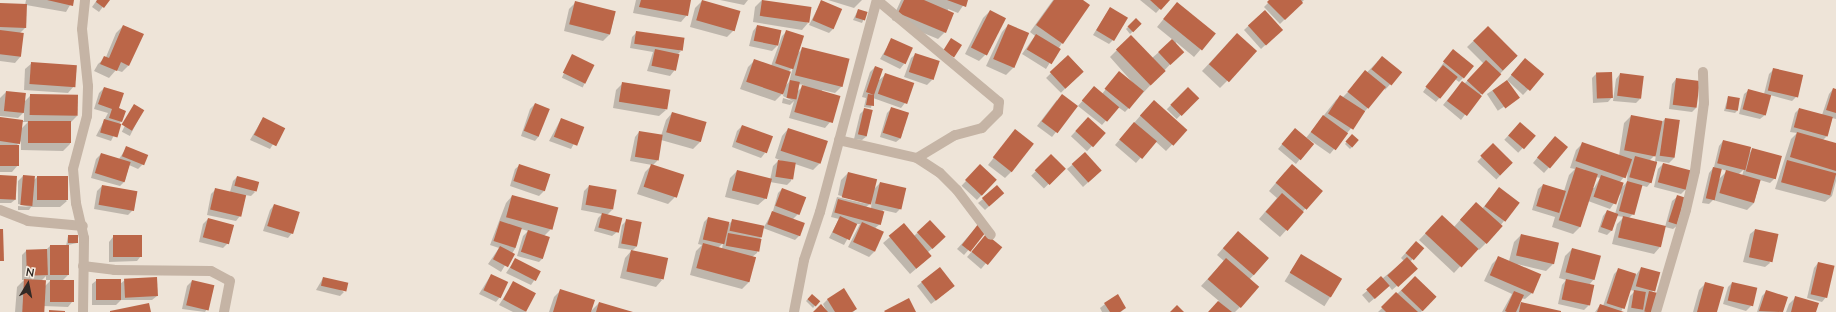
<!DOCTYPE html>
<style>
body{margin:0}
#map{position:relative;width:1836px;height:312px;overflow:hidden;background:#eee4d8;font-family:Lato,sans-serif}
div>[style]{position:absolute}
.shadow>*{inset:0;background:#0003;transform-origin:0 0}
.building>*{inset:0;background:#bb6648;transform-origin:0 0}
.minor>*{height:10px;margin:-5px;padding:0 5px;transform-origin:5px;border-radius:5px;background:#c5b4a5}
span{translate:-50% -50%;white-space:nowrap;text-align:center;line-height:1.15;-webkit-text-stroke:4px #f7eee3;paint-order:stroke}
.north{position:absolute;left:8px;top:264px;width:40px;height:40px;-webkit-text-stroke:3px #f7eee3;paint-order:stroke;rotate:10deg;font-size:11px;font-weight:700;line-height:16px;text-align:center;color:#312925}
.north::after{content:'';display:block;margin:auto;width:14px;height:18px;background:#312925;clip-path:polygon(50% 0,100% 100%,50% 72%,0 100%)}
</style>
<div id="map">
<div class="shadow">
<i style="clip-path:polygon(26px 0,73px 0,66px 12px,26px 5px,25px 28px,20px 33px,21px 56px,15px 63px,0 61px,0 4px,25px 5px)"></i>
<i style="clip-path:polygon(97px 0,108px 0,99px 12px,92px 7px)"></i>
<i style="clip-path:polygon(636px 0,690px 0,687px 15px,681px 22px,633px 13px)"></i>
<i style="clip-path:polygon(720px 0,748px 0,744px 5px)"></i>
<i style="clip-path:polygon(762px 0,808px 23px,802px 30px,753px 22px,755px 7px)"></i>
<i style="clip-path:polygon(828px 0,862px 0,854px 8px)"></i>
<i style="clip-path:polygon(901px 0,967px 0,958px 13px,948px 9px,945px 32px,938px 39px,892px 20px)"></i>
<i style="clip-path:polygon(1053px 0,1081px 0,1062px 43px,1046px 69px,1022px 54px,1035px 36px,1030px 32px)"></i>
<i style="clip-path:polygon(1140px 0,1168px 0,1156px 13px)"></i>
<i style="clip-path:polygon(1271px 0,1304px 0,1280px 24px,1264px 7px)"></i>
<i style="clip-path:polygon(702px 1px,734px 30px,727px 37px,690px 27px,695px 8px)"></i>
<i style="clip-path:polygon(576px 2px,615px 12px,610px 34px,603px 41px,564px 31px,569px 9px)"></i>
<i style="clip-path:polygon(821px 2px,833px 29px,829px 33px,809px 25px)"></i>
<i style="clip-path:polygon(1110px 8px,1113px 40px,1109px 44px,1093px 35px)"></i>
<i style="clip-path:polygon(858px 10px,867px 12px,862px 23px,853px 20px)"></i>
<i style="clip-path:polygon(1171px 10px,1214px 34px,1194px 57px,1176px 42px,1178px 56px,1125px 112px,1118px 107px,1102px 125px,1078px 106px,1090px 92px,1102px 94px,1115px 77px,1133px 83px,1110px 57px,1131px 36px,1152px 58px,1173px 40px,1157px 27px)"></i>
<i style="clip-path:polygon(990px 11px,986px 54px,979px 61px,965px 54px,983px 18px)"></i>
<i style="clip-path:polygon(1264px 11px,1277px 34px,1261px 49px,1244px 30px)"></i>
<i style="clip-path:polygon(1136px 19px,1141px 24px,1130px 34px,1126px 29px)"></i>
<i style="clip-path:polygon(1008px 25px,1028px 34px,1013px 68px,1006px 75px,986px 66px,1002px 32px)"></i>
<i style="clip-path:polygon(123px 26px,128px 66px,122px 72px,116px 70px,109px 78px,94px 71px,98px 64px,106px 57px,116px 33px)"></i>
<i style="clip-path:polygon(757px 26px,777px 46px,772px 51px,749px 46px,753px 31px)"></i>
<i style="clip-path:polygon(1488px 27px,1517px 56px,1479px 96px,1461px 120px,1443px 105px,1458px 87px,1464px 84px,1484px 64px,1467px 47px)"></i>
<i style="clip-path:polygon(evenodd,787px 31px,796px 55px,803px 48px,842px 86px,835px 93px,822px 90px,831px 121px,825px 128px,789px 118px,794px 101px,790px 105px,782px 103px,783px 98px,793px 101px,783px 96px,784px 92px,775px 101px,740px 89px,748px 67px,755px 60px,771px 66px,782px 36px,787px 31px,793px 67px,789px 82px,784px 87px,788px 72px,793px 67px,787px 31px,798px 84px,804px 85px,796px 93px,798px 84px)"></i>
<i style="clip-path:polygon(637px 32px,681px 51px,678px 54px,674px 71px,670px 76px,647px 71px,653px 52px,630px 48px,632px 37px)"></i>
<i style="clip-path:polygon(892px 39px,904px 64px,900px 69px,880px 59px)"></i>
<i style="clip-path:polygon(1230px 41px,1227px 81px,1220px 88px,1202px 71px)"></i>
<i style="clip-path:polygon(916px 54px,932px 80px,927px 85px,904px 77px,911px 58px)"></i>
<i style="clip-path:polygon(1449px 55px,1463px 78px,1459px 82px,1455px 79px,1436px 102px,1423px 92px)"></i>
<i style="left:572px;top:56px;width:23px;height:24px;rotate:25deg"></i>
<i style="left:1068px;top:56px;width:21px;height:31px;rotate:45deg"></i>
<i style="clip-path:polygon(1378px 61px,1401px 72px,1385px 90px,1384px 88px,1330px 154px,1307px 138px,1300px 159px,1296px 164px,1278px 149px,1295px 129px,1306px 138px,1336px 100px,1341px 96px,1343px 97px)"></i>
<i style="clip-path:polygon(32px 63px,74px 86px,68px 93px,24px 90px,25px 69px)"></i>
<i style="clip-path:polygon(1521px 64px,1542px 74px,1523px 95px,1507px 80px)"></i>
<i style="clip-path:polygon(875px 67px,878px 81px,886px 74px,905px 103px,901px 108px,873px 98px,871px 108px,864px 107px,866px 98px,862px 97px,870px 72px)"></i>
<i style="clip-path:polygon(1774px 69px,1797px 96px,1792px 101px,1770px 95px,1765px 115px,1760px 119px,1739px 114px,1744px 94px,1749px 90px,1764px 94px,1769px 74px)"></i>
<i style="clip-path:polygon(1596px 74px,1613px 96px,1608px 102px,1593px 103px,1592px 78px)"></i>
<i style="clip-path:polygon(1620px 74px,1640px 99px,1636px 103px,1613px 101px,1616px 79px)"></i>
<i style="clip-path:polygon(1676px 79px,1696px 108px,1692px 112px,1669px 109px,1672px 84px)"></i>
<i style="left:1507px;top:81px;width:20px;height:24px;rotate:57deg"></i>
<i style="clip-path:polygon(623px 83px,666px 110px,659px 116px,613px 108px,616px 90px)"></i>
<i style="clip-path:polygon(104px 88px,118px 109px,121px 121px,111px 141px,96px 136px,108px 113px,94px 109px,99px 93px)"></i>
<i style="left:1188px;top:88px;width:14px;height:30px;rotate:45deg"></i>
<i style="clip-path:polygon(1833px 89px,1836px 90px,1836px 119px,1832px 118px,1827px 136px,1823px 140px,1836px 144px,1836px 181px,1832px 196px,1825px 202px,1775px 189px,1791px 139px,1797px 133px,1790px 132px,1795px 113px,1799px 109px,1822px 115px,1829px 94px)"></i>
<i style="clip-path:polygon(evenodd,0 90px,0 98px,6px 92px,24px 102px,31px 95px,77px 116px,70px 123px,70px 144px,63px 151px,21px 150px,21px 141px,16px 146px,18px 165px,12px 172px,0 172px,0 119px,24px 121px,24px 112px,18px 118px,0 116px,0 90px,22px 122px,28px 122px,21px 129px,22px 122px)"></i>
<i style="clip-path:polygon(1728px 97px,1737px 111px,1735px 113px,1724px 111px)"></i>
<i style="clip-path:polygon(1057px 100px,1056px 132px,1052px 137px,1037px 126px)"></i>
<i style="clip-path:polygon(535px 104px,539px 136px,535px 141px,521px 136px,530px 109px)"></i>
<i style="left:135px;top:106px;width:9px;height:29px;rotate:27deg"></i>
<i style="clip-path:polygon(892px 108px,908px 113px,901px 138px,896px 142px,880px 137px,887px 113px)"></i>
<i style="clip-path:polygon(1147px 108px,1186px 130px,1166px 151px,1155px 141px,1136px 163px,1115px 145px)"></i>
<i style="clip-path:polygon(865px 109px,867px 136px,862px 140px,854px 139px,860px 114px)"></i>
<i style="clip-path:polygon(672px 113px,705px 123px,700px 142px,693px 149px,661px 140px,657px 161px,652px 166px,675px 197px,668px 204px,637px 194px,645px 172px,652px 165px,630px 161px,635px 137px,639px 132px,661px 136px,666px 120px)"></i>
<i style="clip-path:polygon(evenodd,1631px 116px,1660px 124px,1665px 119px,1674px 158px,1669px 163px,1657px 161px,1651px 182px,1647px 187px,1640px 185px,1633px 214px,1629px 218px,1660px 247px,1654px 254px,1612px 244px,1617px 224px,1624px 217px,1617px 216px,1612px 230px,1607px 235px,1598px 232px,1603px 216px,1607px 211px,1615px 214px,1621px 193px,1610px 209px,1588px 201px,1580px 227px,1573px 234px,1552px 227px,1555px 217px,1532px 210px,1538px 189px,1543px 185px,1564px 191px,1569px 175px,1575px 169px,1570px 168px,1576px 150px,1583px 143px,1619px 156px,1624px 123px,1631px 116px,1656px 154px,1655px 162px,1649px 161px,1656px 154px,1631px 116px,1628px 165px,1627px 182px,1621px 188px,1619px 183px,1624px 177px,1628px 165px,1631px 116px,1596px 177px,1600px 178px,1594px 188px,1592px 188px,1596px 177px)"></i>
<i style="clip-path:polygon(263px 118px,283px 128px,270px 149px,250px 140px)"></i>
<i style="left:1088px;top:118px;width:22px;height:25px;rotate:43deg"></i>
<i style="clip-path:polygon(561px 119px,583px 127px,571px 149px,549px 141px)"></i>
<i style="left:1520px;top:123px;width:19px;height:23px;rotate:43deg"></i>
<i style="clip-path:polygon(742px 126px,765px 153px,761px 158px,732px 147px,737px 131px)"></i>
<i style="clip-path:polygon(788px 129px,827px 141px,820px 163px,813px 170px,795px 164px,791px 181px,787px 185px,770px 182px,765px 199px,758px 205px,725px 197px,730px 178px,737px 171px,770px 180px,773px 166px,778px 161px,784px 162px,775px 158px,782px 136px)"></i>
<i style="clip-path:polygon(1015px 131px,1012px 171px,1005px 178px,988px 165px)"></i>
<i style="clip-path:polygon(1350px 138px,1352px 147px,1350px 149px,1345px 144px)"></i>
<i style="clip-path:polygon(evenodd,1723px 141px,1748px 154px,1753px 149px,1775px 178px,1770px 183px,1760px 180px,1754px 203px,1747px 210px,1713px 200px,1709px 204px,1702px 203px,1709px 173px,1714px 167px,1719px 146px,1723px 141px,1721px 169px,1727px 171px,1718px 180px,1721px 169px,1723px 141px,1744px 169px,1742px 176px,1738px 175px,1744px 169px)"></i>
<i style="clip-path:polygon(1550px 142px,1567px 147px,1544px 173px,1533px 163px)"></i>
<i style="left:1493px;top:145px;width:26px;height:23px;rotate:43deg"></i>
<i style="clip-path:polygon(127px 147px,143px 164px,138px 169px,129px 165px,125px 181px,120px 186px,91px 178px,96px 159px,101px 154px,119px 159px)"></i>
<i style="left:1051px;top:156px;width:18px;height:28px;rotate:45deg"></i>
<i style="clip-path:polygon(1663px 164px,1686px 189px,1681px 194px,1654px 187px,1658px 169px)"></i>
<i style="clip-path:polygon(520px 165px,544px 191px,539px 196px,510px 186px,515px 169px)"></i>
<i style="clip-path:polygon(1072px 165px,1096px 175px,1083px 187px,1067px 169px)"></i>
<i style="left:980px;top:166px;width:21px;height:27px;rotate:43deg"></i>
<i style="clip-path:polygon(1285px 172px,1321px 191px,1280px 237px,1259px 219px,1277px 198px,1269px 191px)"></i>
<i style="clip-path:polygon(evenodd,848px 173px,873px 190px,880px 183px,901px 208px,896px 213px,883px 210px,880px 224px,874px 229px,874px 252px,869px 257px,848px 247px,860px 224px,856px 224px,844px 245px,829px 238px,839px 219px,831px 217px,837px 197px,867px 204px,838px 195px,841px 180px,848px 173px,872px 194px,871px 209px,866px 207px,870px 204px,872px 194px)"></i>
<i style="clip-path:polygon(0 176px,16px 199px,11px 203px,0 203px)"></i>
<i style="clip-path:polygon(23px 176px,34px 180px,37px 177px,67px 201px,60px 207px,31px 207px,29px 210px,18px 210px,18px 206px,30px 207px,18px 204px,18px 181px)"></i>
<i style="clip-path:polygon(237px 177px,255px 192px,251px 196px,245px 195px,240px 216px,236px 221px,207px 215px,211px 194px,215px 190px,230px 192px,233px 181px)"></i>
<i style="clip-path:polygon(102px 186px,133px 210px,128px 215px,94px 209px,97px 191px)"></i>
<i style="clip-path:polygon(589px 186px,612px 210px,607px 215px,617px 232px,612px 236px,594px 231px,598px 218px,602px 214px,581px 210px,584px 191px)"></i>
<i style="clip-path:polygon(evenodd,782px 189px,798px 214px,793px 219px,799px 236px,795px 240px,763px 228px,757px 253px,752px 257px,749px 282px,742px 289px,690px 275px,696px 251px,702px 245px,698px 244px,704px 222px,708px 218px,727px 226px,733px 220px,764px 227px,773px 211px,778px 193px,782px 189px,723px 243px,722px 249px,718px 248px,723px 243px)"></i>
<i style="clip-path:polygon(1495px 193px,1504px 221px,1486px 243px,1479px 250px,1477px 248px,1454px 273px,1419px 240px,1442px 216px,1453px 228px,1469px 210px,1482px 209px)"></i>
<i style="clip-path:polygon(512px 196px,551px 229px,544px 236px,543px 258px,539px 262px,517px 256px,523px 236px,528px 231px,521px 229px,516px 247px,501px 272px,488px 264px,499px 248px,490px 245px,506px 203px)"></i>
<i style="clip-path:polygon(1677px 197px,1678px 225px,1673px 229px,1665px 227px,1672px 201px)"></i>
<i style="clip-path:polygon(998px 198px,985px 210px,978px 203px,983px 199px)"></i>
<i style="clip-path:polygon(274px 205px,292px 233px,288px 238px,263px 231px,270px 210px)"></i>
<i style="clip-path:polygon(208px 219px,228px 243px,223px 248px,199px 242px,203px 224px)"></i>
<i style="clip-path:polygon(627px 220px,641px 223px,637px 246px,632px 251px,662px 280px,656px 287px,620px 278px,625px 258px,632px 250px,618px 248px,622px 225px)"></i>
<i style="clip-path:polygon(975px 229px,986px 230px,964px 255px,957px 249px)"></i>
<i style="clip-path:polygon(1755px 230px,1770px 263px,1765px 267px,1743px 262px,1750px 234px)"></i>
<i style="clip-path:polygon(917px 233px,940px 242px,928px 252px,924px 262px,910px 274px,883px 243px,890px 237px,914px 236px)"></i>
<i style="clip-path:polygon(1521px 235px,1553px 264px,1546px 271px,1517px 264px,1540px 275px,1532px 293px,1525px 299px,1521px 298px,1517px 307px,1521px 303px,1559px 312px,1502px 312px,1512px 294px,1484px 281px,1492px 264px,1499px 257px,1509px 261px,1514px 242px)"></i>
<i style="clip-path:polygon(evenodd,68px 236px,77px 243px,68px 245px,68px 275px,62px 281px,72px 302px,68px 307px,43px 306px,43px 312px,15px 312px,17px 287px,24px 280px,22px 280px,22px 255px,26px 251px,46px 250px,50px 246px,66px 246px,68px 236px,46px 276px,46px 280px,51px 280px,45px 286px,41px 281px,46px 276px)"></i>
<i style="clip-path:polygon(113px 237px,141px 256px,137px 261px,109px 262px,109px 242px)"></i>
<i style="clip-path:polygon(1231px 239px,1268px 259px,1249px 280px,1240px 307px,1235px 312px,1209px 312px,1219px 301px,1201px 286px,1224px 261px,1217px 255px)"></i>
<i style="clip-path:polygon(982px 240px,1000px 247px,981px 269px,967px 257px)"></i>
<i style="clip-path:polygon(1412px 246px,1423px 248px,1410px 262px,1412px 273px,1392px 290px,1389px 286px,1369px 303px,1362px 295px,1404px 261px,1401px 258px)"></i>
<i style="clip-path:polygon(1572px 249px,1594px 279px,1589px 285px,1593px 285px,1589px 305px,1584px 310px,1558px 304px,1562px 285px,1566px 280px,1559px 278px,1565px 256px)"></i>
<i style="left:1301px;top:255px;width:47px;height:31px;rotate:32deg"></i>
<i style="clip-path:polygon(515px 260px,540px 272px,531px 285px,506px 273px)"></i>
<i style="clip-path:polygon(1818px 263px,1833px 267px,1826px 297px,1822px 302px,1807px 298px,1814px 268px)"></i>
<i style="clip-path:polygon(1641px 268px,1659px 273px,1652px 293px,1653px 312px,1627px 312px,1630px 296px,1635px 291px,1630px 290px,1621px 312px,1595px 312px,1600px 305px,1603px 306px,1614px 274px,1619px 269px,1636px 275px)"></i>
<i style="clip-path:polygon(491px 275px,500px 297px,496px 302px,479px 294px)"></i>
<i style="clip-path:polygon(1415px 277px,1435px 297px,1421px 312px,1378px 312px)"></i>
<i style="clip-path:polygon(323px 278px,344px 292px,340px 296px,316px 290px)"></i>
<i style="clip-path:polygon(97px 280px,120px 284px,125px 280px,157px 296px,152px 300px,121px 300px,116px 305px,92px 305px,92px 284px)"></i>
<i style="clip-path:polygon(192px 281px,207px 309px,205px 312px,182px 309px,187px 286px)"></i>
<i style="clip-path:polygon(922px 282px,949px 290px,931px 304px,917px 286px)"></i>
<i style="clip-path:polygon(513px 283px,535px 294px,525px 312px,513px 312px,499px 305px)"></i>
<i style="clip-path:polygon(1732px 283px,1751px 306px,1746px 311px,1723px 304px,1728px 287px)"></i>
<i style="clip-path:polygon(1705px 284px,1716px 312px,1693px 312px,1699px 290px)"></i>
<i style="clip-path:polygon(561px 290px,590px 312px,549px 312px,554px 297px)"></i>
<i style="clip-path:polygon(1767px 291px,1786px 298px,1782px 312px,1757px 312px,1762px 296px)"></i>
<i style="clip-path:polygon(812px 295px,819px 301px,813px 308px,806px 301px)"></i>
<i style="clip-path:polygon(1796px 297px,1815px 312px,1786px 312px,1789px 304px)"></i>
<i style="clip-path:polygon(828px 299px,856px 309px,853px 312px,827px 312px,823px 304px)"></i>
<i style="clip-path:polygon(599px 303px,631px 312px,590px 312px)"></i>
<i style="clip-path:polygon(1105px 304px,1125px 307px,1121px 312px,1102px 312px,1100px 308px)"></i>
</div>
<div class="building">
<i style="clip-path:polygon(47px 0,74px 0,73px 6px)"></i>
<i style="clip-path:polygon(97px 0,110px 0,104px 8px,96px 2px)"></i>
<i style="clip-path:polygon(641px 0,691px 0,688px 16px,639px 7px)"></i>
<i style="left:702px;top:0;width:40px;height:21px;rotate:16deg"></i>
<i style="left:762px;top:0;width:50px;height:16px;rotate:8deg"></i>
<i style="left:821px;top:0;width:23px;height:22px;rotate:23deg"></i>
<i style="clip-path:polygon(904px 0,924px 0,954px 13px,946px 33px,898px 13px)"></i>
<i style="clip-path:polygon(947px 0,968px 0,966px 7px)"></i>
<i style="clip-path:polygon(1054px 0,1083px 0,1090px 5px,1063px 44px,1036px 25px)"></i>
<i style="clip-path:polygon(1150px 0,1170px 0,1161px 10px)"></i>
<i style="clip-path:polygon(1269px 0,1301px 0,1303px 3px,1285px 20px,1267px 2px)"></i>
<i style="left:575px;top:1px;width:42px;height:24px;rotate:14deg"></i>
<i style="left:1177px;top:2px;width:50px;height:22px;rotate:39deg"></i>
<i style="left:0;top:3px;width:27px;height:24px;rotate:2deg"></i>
<i style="left:1110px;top:7px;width:21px;height:27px;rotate:31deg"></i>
<i style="left:858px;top:9px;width:10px;height:9px;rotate:17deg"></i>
<i style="left:990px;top:10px;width:18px;height:42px;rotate:27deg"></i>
<i style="left:1265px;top:10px;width:27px;height:23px;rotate:48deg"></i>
<i style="left:1136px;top:18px;width:8px;height:12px;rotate:45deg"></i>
<i style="left:1008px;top:24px;width:23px;height:38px;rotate:23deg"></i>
<i style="clip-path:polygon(123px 25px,144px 34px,129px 66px,121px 62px,117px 71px,100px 64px,104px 56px,109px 58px)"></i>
<i style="left:757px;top:25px;width:25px;height:16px;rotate:12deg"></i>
<i style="left:1488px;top:26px;width:42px;height:21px;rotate:45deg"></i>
<i style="left:0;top:30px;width:24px;height:24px;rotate:7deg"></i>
<i style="left:786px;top:30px;width:19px;height:35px;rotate:18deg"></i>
<i style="left:636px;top:31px;width:49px;height:13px;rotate:8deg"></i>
<i style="left:1237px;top:33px;width:27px;height:42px;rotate:42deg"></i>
<i style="left:1036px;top:34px;width:29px;height:18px;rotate:31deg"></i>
<i style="left:1131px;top:35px;width:50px;height:21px;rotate:46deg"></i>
<i style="left:891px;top:38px;width:24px;height:18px;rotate:24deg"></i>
<i style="left:951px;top:38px;width:13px;height:15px;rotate:32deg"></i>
<i style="left:1172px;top:39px;width:18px;height:19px;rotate:47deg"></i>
<i style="left:802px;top:47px;width:49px;height:29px;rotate:14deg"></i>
<i style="left:655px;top:49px;width:25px;height:17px;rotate:12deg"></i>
<i style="left:1453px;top:49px;width:27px;height:16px;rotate:39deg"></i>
<i style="left:915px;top:53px;width:26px;height:20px;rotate:18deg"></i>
<i style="left:572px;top:54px;width:25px;height:21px;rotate:26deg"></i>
<i style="left:1068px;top:55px;width:23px;height:25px;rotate:47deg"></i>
<i style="left:1382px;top:56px;width:26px;height:17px;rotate:39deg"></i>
<i style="left:1525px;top:58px;width:25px;height:22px;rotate:40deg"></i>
<i style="left:754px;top:59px;width:39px;height:24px;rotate:19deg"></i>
<i style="left:1486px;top:60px;width:21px;height:28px;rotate:43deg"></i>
<i style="left:31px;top:62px;width:46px;height:22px;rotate:4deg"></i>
<i style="left:1443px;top:65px;width:19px;height:28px;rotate:39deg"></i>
<i style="clip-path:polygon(875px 66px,883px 69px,874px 95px,874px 106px,866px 105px,868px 94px,874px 95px,866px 92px)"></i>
<i style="left:1773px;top:68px;width:31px;height:23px;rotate:13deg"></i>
<i style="left:1365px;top:70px;width:27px;height:28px;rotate:39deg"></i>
<i style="left:1119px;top:71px;width:32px;height:23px;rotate:39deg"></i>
<i style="left:1612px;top:72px;width:26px;height:16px;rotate:88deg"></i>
<i style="left:885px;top:73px;width:31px;height:22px;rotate:19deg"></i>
<i style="left:1620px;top:73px;width:24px;height:23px;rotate:7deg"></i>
<i style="left:1676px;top:78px;width:24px;height:27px;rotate:7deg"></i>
<i style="left:790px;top:80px;width:10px;height:18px;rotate:11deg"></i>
<i style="left:1507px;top:80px;width:22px;height:18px;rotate:54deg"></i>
<i style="left:1462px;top:81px;width:25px;height:25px;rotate:37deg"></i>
<i style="left:622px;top:82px;width:49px;height:20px;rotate:9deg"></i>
<i style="left:802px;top:85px;width:40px;height:28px;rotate:16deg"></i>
<i style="left:1094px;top:86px;width:33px;height:19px;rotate:40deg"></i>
<i style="clip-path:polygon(104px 87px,124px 93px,119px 108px,126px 111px,122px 122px,109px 118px,112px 109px,98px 104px)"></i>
<i style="left:1188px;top:87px;width:16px;height:25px;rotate:45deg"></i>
<i style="clip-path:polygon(1833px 88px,1836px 89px,1836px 113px,1826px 110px)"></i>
<i style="left:1748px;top:89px;width:24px;height:21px;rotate:15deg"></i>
<i style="left:6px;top:91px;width:20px;height:20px;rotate:6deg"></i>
<i style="left:30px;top:94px;width:48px;height:21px;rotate:1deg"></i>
<i style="left:1062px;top:94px;width:20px;height:34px;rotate:37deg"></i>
<i style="left:1340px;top:95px;width:30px;height:22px;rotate:33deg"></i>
<i style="left:1728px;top:96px;width:12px;height:13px;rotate:9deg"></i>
<i style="left:1154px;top:100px;width:45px;height:21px;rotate:42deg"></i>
<i style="left:535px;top:103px;width:16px;height:30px;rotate:22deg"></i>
<i style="left:134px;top:104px;width:12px;height:24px;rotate:31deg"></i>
<i style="left:891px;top:107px;width:19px;height:27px;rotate:18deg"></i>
<i style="left:864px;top:108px;width:9px;height:27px;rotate:13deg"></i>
<i style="left:1799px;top:108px;width:35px;height:20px;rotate:15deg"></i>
<i style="left:672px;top:112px;width:36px;height:21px;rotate:16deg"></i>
<i style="left:1323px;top:115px;width:31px;height:21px;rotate:36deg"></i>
<i style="left:1631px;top:115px;width:32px;height:36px;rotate:11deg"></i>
<i style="clip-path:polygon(0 117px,23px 120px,20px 144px,0 141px)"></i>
<i style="left:263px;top:117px;width:25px;height:20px;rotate:27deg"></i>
<i style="left:1088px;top:117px;width:24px;height:19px;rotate:42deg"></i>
<i style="left:561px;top:118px;width:25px;height:20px;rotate:21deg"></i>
<i style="left:1665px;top:118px;width:15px;height:38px;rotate:8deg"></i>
<i style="left:104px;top:119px;width:18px;height:14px;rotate:16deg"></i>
<i style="left:28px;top:121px;width:43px;height:22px"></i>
<i style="left:1134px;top:122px;width:30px;height:23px;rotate:40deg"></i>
<i style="left:1520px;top:122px;width:21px;height:18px;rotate:41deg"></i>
<i style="left:742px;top:125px;width:33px;height:18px;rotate:20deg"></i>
<i style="left:788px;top:128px;width:42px;height:24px;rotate:18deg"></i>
<i style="left:1295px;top:128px;width:25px;height:21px;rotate:40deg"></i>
<i style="left:1015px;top:129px;width:24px;height:36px;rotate:38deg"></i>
<i style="left:639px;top:131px;width:24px;height:26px;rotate:9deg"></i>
<i style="clip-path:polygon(1797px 132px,1836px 143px,1836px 171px,1790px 157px)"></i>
<i style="left:1352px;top:134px;width:9px;height:10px;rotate:41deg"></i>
<i style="left:1555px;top:136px;width:17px;height:28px;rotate:40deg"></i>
<i style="left:1723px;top:140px;width:29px;height:24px;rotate:14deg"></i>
<i style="left:1582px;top:142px;width:53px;height:20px;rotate:19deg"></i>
<i style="left:1493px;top:143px;width:28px;height:18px;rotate:45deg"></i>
<i style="left:0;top:145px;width:19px;height:21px"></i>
<i style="left:126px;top:146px;width:24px;height:11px;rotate:22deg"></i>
<i style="left:1752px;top:148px;width:31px;height:24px;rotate:15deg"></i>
<i style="left:1085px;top:152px;width:25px;height:18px;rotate:48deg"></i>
<i style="left:101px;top:153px;width:31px;height:21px;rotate:17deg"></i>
<i style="left:1051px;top:154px;width:21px;height:23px;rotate:45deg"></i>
<i style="left:1635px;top:156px;width:23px;height:22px;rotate:15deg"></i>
<i style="left:778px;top:160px;width:18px;height:17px;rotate:9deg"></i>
<i style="left:1787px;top:160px;width:51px;height:23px;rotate:15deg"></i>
<i style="left:1663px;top:163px;width:30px;height:20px;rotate:15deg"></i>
<i style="left:519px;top:164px;width:33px;height:18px;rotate:18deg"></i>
<i style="left:651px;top:164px;width:35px;height:24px;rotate:18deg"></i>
<i style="left:980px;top:164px;width:23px;height:22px;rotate:43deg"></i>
<i style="left:1292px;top:164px;width:41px;height:25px;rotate:41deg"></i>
<i style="left:1576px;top:167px;width:23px;height:56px;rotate:18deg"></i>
<i style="left:1713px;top:167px;width:9px;height:32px;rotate:13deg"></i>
<i style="left:737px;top:170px;width:36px;height:21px;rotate:14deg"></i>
<i style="left:1726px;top:170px;width:36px;height:24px;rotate:16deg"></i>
<i style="left:848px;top:172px;width:30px;height:26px;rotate:14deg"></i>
<i style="left:0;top:175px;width:17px;height:24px;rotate:3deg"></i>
<i style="left:23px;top:175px;width:12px;height:30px;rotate:5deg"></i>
<i style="left:1601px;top:175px;width:24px;height:23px;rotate:19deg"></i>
<i style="left:37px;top:176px;width:31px;height:24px"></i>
<i style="left:237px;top:176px;width:23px;height:10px;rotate:15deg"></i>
<i style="left:1627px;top:181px;width:16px;height:31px;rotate:15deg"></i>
<i style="left:880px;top:182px;width:27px;height:22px;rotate:13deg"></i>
<i style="left:1543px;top:184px;width:24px;height:23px;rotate:17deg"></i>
<i style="left:102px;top:185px;width:36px;height:20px;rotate:10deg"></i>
<i style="left:589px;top:185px;width:28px;height:20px;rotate:10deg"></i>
<i style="left:997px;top:185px;width:11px;height:20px;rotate:49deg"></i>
<i style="left:1499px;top:187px;width:26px;height:24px;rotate:37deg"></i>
<i style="left:215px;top:188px;width:32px;height:22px;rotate:13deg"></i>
<i style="left:782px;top:188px;width:26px;height:19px;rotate:21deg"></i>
<i style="left:1282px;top:193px;width:29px;height:25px;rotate:41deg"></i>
<i style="left:512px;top:195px;width:48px;height:23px;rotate:15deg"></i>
<i style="left:1677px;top:195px;width:9px;height:28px;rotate:18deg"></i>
<i style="left:838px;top:199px;width:48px;height:14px;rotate:15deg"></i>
<i style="left:1476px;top:202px;width:36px;height:24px;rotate:42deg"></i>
<i style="left:274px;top:204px;width:27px;height:23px;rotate:17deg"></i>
<i style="left:1607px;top:210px;width:12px;height:18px;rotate:20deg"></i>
<i style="left:772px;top:211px;width:35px;height:14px;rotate:20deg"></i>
<i style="left:602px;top:213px;width:21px;height:15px;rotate:14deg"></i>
<i style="left:1442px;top:215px;width:50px;height:25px;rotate:43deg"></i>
<i style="left:840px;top:216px;width:19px;height:18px;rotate:25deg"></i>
<i style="left:1623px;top:216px;width:44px;height:22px;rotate:13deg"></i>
<i style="left:708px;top:217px;width:22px;height:23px;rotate:13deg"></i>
<i style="left:208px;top:218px;width:27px;height:20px;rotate:15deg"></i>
<i style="left:626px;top:219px;width:16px;height:25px;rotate:11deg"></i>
<i style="left:732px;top:219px;width:33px;height:12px;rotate:12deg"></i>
<i style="left:930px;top:220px;width:23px;height:18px;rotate:47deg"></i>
<i style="left:500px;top:221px;width:23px;height:21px;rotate:18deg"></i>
<i style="left:862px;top:222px;width:24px;height:22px;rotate:24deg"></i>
<i style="left:904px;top:223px;width:43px;height:20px;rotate:50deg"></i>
<i style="left:979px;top:223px;width:11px;height:28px;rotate:38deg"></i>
<i style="clip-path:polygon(0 229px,3px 229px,4px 261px,0 261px)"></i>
<i style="left:1755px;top:229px;width:24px;height:29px;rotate:12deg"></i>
<i style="left:528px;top:230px;width:23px;height:23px;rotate:18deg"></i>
<i style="left:1238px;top:231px;width:41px;height:23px;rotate:41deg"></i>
<i style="left:728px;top:233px;width:34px;height:13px;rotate:10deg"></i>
<i style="left:986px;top:234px;width:21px;height:23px;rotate:39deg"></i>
<i style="left:1521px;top:234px;width:39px;height:22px;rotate:13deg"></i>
<i style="left:68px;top:235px;width:10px;height:8px"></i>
<i style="left:142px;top:235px;width:22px;height:29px;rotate:90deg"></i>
<i style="left:1416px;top:241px;width:11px;height:16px;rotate:41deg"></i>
<i style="left:703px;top:243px;width:55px;height:26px;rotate:15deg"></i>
<i style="left:50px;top:245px;width:19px;height:30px"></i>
<i style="left:500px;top:246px;width:17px;height:15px;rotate:28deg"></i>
<i style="left:1572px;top:248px;width:30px;height:25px;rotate:15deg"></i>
<i style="left:47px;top:249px;width:26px;height:21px;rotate:88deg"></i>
<i style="left:631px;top:250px;width:38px;height:22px;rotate:12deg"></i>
<i style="left:1301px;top:254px;width:48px;height:22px;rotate:31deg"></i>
<i style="left:1498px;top:256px;width:47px;height:21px;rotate:23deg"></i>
<i style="left:1407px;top:257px;width:16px;height:27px;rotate:47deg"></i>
<i style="left:515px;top:258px;width:29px;height:11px;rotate:27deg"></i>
<i style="left:1226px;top:258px;width:44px;height:28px;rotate:41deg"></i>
<i style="left:1818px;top:262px;width:17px;height:33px;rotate:13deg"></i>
<i style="left:940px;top:267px;width:24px;height:24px;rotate:52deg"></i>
<i style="left:1641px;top:267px;width:20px;height:20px;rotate:15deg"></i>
<i style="left:1618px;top:268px;width:19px;height:37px;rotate:18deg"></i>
<i style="left:491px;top:274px;width:19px;height:18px;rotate:25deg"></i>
<i style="left:1381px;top:276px;width:13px;height:20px;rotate:48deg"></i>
<i style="left:1415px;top:276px;width:30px;height:20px;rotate:44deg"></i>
<i style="left:157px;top:277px;width:19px;height:33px;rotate:87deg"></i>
<i style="left:323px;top:277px;width:26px;height:9px;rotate:13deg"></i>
<i style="left:24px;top:279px;width:22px;height:33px;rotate:3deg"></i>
<i style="left:96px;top:279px;width:25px;height:21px"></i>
<i style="left:1566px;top:279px;width:29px;height:21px;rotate:12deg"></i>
<i style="left:50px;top:280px;width:24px;height:22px"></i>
<i style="left:192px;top:280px;width:23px;height:26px;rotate:13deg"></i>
<i style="left:513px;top:281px;width:26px;height:21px;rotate:28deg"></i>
<i style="clip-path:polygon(1705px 282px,1724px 287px,1717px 312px,1697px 312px)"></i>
<i style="left:1732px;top:282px;width:26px;height:19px;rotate:13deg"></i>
<i style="clip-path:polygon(844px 288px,857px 309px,852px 312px,835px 312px,827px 299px)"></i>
<i style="clip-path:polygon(560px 289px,595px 300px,591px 312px,553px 312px)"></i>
<i style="left:1634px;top:290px;width:12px;height:18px;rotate:9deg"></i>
<i style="clip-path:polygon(1766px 290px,1788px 297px,1783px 312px,1759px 311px)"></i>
<i style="clip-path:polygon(1514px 291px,1524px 295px,1516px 312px,1507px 312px,1505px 311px)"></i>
<i style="left:1649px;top:291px;width:9px;height:21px;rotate:13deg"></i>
<i style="clip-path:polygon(1396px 292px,1418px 312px,1386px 312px,1381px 307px)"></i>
<i style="left:812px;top:294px;width:11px;height:7px;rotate:41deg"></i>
<i style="clip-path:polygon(1118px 294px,1126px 308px,1120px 312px,1110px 312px,1104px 303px)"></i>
<i style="clip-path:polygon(1795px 296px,1819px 303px,1816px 312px,1791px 312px)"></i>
<i style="clip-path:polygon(909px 298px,916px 312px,885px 312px,884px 311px)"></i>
<i style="clip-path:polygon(1218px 301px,1232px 312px,1208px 312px)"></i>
<i style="clip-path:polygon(599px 302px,633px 312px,596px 312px)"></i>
<i style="clip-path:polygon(1521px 302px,1561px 311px,1561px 312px,1519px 312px)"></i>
<i style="clip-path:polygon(149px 303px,151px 312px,110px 312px,110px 311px)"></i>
<i style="clip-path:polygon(821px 304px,828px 312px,813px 312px)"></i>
<i style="clip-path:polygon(1600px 304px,1624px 312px,1597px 312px)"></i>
<i style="clip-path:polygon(1177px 305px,1184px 312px,1170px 312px)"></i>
<i style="clip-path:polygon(49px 310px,65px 311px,65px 312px,49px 312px)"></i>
</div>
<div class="minor">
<i style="left:917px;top:158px;width:27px;rotate:33deg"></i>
<i style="left:940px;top:173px;width:24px;rotate:45deg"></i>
<i style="left:957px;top:190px;width:56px;rotate:52.9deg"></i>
<i style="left:0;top:210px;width:30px;rotate:21deg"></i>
<i style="left:28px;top:221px;width:55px;rotate:5.2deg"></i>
<i style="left:83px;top:266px;width:31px;rotate:7deg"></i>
<i style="left:114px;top:270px;width:97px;rotate:0.6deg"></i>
<i style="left:211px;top:271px;width:21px;rotate:28deg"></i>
<i style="left:230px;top:281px;width:32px;rotate:101deg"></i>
<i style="left:83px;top:312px;width:74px;rotate:-89.2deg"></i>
<i style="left:84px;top:238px;width:36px;rotate:-103deg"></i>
<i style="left:76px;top:203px;width:34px;rotate:-95deg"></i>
<i style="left:73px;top:169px;width:55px;rotate:-75.2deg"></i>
<i style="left:87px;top:116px;width:30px;rotate:-88deg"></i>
<i style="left:88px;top:86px;width:57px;rotate:-96deg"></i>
<i style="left:82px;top:29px;width:29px;rotate:-84deg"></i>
<i style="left:794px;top:312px;width:53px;rotate:-79.1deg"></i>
<i style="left:804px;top:260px;width:51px;rotate:-71.6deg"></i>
<i style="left:820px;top:212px;width:220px;rotate:-75deg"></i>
<i style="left:877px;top:0;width:159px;rotate:39.9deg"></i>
<i style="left:999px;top:102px;width:10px;rotate:96deg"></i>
<i style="left:998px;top:112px;width:23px;rotate:135deg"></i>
<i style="left:982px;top:128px;width:28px;rotate:165deg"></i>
<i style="left:955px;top:135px;width:44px;rotate:148.8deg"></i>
<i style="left:917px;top:158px;width:80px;rotate:-167deg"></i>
<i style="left:1656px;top:312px;width:106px;rotate:-73.6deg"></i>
<i style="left:1686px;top:210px;width:40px;rotate:-77deg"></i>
<i style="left:1695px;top:171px;width:69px;rotate:-82.5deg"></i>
<i style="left:1704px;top:103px;width:31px;rotate:-92deg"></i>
</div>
<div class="north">N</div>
</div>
